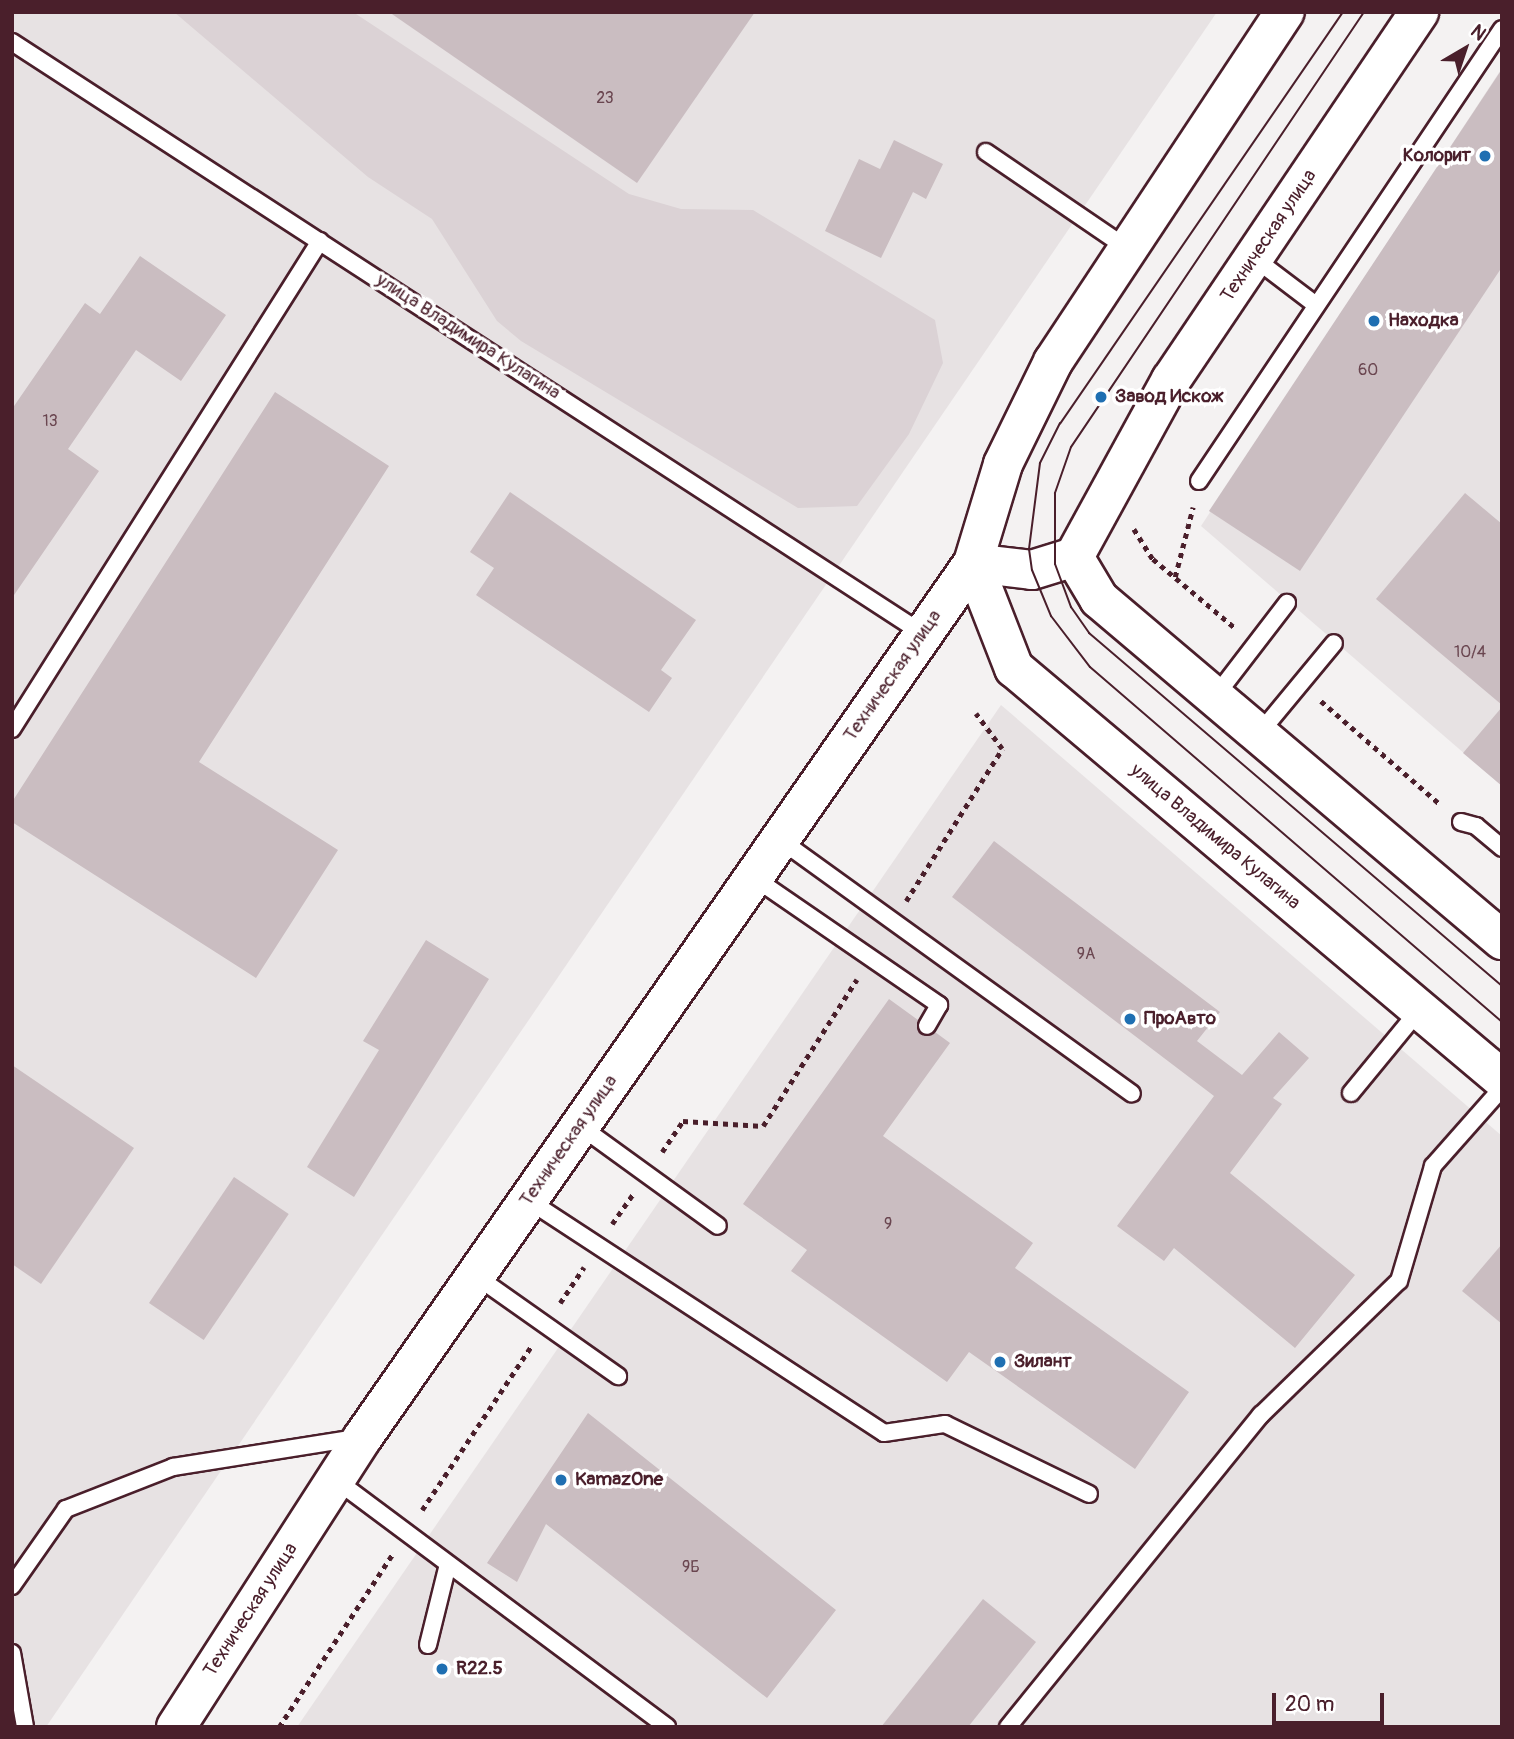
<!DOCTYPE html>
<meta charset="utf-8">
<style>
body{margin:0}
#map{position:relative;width:1514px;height:1739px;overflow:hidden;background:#f4f2f2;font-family:Pangolin,sans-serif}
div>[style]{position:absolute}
.built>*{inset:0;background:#e7e2e3}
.green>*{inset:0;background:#dbd2d5}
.building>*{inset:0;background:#cabdc1;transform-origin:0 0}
.path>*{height:4.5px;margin-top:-2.25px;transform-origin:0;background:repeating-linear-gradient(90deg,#4a1f2b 0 5px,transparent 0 10px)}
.roads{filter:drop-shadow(2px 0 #4a1f2b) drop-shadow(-2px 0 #4a1f2b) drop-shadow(0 2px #4a1f2b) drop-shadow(0 -2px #4a1f2b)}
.service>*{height:16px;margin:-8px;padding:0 8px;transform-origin:8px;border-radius:8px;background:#fff}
.secondary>*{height:38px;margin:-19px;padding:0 19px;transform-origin:19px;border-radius:19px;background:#fff}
.tram>*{height:2px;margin:-1px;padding:0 1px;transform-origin:1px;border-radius:1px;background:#4a1f2b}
.dots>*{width:19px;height:19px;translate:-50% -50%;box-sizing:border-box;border:4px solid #fff;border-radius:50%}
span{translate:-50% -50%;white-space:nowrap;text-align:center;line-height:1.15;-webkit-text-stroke:7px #fff;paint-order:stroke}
.number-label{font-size:16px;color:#6a4650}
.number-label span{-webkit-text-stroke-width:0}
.poi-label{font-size:19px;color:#4a1f2b;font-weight:700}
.right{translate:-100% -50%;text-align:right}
.left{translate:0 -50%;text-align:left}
.street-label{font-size:19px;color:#4a1f2b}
.frame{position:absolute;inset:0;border:14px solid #4a1f2b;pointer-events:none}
.north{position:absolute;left:1430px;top:14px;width:70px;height:70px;-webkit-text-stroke:5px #fff;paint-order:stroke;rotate:39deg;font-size:19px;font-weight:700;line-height:28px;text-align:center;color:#4a1f2b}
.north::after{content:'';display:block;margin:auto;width:24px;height:32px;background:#4a1f2b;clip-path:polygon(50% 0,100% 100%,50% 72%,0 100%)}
.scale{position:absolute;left:1272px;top:1693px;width:112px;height:32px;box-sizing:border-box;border:4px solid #4a1f2b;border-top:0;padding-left:9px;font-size:21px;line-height:24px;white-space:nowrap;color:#4a1f2b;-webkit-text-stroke:5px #fff;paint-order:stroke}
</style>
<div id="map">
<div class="built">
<i style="clip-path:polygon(12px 12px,1217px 12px,46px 1727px,12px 1727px)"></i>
<i style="clip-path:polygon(1502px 68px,1502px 786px,1201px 526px)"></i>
<i style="clip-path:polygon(1001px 705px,1502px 1136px,1502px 1727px,297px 1727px)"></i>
</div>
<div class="green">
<i style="clip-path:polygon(174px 12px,353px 12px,629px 194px,681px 209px,753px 210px,935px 320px,943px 363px,909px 434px,857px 506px,798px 508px,521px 341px,497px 321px,432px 219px,368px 177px)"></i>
</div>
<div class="building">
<i style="clip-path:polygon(389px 12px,755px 12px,637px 183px)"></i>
<i style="clip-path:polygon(1502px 69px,1502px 267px,1300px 571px,1209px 511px)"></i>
<i style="clip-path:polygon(894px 140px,943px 164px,926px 199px,913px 192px,881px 258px,825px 231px,859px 159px,880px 169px)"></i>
<i style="clip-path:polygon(140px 256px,226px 315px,181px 381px,136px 350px,68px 449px,99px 471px,12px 598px,12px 409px,85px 303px,100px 314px)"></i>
<i style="clip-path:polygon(275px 392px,389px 466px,199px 762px,338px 850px,256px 978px,12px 822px,12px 802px)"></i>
<i style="clip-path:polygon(510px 492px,696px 620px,661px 670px,672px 678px,649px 712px,476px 595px,494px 568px,470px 552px)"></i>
<i style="clip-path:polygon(1465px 493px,1502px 524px,1502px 705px,1376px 599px)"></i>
<i style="clip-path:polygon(1502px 707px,1502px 786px,1463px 753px)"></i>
<i style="clip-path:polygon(994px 841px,1220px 1012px,1197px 1041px,1242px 1075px,1279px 1032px,1309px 1058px,1273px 1098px,1282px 1104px,1230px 1173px,1355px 1275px,1295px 1348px,1174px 1248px,1164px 1261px,1117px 1226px,1214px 1096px,952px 897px)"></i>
<i style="clip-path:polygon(426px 940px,489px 979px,354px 1197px,307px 1167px,379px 1050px,363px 1041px)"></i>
<i style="clip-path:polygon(889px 999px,918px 1020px,921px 1035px,935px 1032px,950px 1043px,883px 1136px,1033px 1243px,1015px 1268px,1189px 1392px,1135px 1469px,969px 1352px,947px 1382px,791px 1271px,807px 1250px,743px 1204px)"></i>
<i style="clip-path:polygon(12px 1065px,134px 1148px,41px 1284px,12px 1264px)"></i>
<i style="left:234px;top:1177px;width:66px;height:152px;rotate:34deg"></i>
<i style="clip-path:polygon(1502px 1244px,1502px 1324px,1462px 1291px)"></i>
<i style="clip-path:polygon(588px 1413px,836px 1610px,767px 1698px,546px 1524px,517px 1582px,487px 1563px)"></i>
<i style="clip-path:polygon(983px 1599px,1036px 1642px,968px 1727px,881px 1727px)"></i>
</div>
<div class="path">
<i style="left:1134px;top:529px;width:36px;rotate:58deg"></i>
<i style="left:1153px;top:559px;width:106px;rotate:40deg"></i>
<i style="left:1175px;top:577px;width:72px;rotate:-75.6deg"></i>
<i style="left:1321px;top:701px;width:159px;rotate:40.9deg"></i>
<i style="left:906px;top:901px;width:180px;rotate:-57.7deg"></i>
<i style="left:1002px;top:749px;width:44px;rotate:-126.6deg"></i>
<i style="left:662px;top:1152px;width:37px;rotate:-56deg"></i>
<i style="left:683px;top:1121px;width:80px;rotate:3.6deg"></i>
<i style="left:763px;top:1126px;width:174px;rotate:-57.4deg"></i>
<i style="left:612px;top:1224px;width:37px;rotate:-55deg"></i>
<i style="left:560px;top:1303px;width:43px;rotate:-56.3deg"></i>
<i style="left:422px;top:1510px;width:198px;rotate:-56.3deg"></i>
<i style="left:279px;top:1727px;width:206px;rotate:-56.7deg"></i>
</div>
<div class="roads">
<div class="service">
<i style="left:12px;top:42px;width:1085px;rotate:33deg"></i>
<i style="left:986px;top:152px;width:172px;rotate:34.3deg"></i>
<i style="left:1254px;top:258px;width:78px;rotate:37.2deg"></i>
<i style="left:1199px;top:481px;width:544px;rotate:-56.16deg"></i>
<i style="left:1214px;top:698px;width:120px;rotate:-52.5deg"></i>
<i style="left:12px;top:729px;width:577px;rotate:-57.74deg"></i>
<i style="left:1258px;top:735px;width:119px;rotate:-50.4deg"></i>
<i style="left:1461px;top:822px;width:16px;rotate:15deg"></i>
<i style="left:1476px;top:826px;width:34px;rotate:40deg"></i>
<i style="left:779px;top:839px;width:435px;rotate:35.8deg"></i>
<i style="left:753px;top:877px;width:226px;rotate:34.5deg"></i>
<i style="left:939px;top:1005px;width:24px;rotate:120deg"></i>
<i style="left:1351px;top:1093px;width:109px;rotate:-50.6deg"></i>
<i style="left:580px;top:1126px;width:170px;rotate:35.9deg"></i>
<i style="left:528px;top:1200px;width:425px;rotate:33.2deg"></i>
<i style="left:884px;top:1433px;width:62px;rotate:-8.4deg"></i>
<i style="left:945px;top:1424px;width:160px;rotate:25.9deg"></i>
<i style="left:476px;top:1276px;width:174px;rotate:35.2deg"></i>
<i style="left:336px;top:1480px;width:413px;rotate:36.7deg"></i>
<i style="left:12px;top:1586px;width:94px;rotate:-55deg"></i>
<i style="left:66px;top:1509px;width:115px;rotate:-21.4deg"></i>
<i style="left:173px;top:1467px;width:186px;rotate:-9deg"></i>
<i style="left:428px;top:1645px;width:83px;rotate:-76.1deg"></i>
<i style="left:12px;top:1653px;width:75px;rotate:80deg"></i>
<i style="left:1008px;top:1727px;width:402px;rotate:-51deg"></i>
<i style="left:1261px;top:1415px;width:192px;rotate:-44.2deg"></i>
<i style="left:1399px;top:1281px;width:120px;rotate:-73.5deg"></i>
<i style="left:1433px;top:1166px;width:104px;rotate:-48.5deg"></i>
</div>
<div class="secondary">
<i style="left:1074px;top:557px;width:49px;rotate:59.2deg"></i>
<i style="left:1099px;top:599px;width:528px;rotate:40.24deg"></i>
<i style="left:973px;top:563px;width:113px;rotate:68.7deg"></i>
<i style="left:1014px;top:668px;width:638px;rotate:40.1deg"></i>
<i style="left:973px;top:563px;width:59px;rotate:6.8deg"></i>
<i style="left:1032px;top:570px;width:44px;rotate:-17.2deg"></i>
<i style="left:1074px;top:557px;width:202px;rotate:-61.3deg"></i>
<i style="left:1171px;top:380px;width:444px;rotate:-56deg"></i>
<i style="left:176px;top:1727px;width:345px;rotate:-57.2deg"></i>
<i style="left:363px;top:1437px;width:1066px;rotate:-55.09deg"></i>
<i style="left:973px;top:563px;width:103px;rotate:-73.1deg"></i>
<i style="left:1003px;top:464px;width:114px;rotate:-63.9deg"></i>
<i style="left:1053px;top:362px;width:420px;rotate:-56.5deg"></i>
</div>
</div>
<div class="tram">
<i style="left:1343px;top:12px;width:499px;rotate:124.5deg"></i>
<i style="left:1060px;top:423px;width:45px;rotate:116.6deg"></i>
<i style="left:1040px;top:463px;width:87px;rotate:97.3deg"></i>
<i style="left:1029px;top:549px;width:21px;rotate:82deg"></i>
<i style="left:1032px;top:570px;width:50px;rotate:67.6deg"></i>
<i style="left:1051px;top:616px;width:64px;rotate:52.6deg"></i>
<i style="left:1090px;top:667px;width:544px;rotate:40.75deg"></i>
<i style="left:1364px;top:12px;width:524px;rotate:123.96deg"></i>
<i style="left:1071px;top:447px;width:49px;rotate:109.2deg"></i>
<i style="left:1055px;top:493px;width:71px;rotate:90deg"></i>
<i style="left:1055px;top:564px;width:46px;rotate:69.6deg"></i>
<i style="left:1071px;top:607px;width:32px;rotate:55deg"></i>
<i style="left:1089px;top:633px;width:543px;rotate:40.52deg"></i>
</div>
<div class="dots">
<i style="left:1485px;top:156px;background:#1f6fb2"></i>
<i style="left:1374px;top:321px;background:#1f6fb2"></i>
<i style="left:1101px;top:397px;background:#1f6fb2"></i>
<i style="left:1130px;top:1019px;background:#1f6fb2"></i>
<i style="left:1000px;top:1362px;background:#1f6fb2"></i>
<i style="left:561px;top:1480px;background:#1f6fb2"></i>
<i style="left:442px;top:1669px;background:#1f6fb2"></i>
</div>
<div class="number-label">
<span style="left:605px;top:98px">23</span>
<span style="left:1368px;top:370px">60</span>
<span style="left:50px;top:421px">13</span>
<span style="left:1470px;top:652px">10/4</span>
<span style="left:1086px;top:954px">9А</span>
<span style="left:888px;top:1224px">9</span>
<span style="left:691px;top:1567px">9Б</span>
</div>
<div class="poi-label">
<span class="right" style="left:1471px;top:156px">Колорит</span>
<span class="left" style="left:1388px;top:321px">Находка</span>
<span class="left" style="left:1115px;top:397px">Завод Искож</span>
<span class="left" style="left:1144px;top:1019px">ПроАвто</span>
<span class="left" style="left:1014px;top:1362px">Зилант</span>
<span class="left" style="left:575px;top:1480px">KamazOne</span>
<span class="left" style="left:456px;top:1669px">R22.5</span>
</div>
<div class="street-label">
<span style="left:1269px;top:236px;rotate:-56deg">Техническая улица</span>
<span style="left:468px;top:337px;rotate:33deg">улица Владимира Кулагина</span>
<span style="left:893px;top:676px;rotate:-55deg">Техническая улица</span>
<span style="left:1215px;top:837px;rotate:40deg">улица Владимира Кулагина</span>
<span style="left:569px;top:1141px;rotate:-55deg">Техническая улица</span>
<span style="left:251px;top:1610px;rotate:-57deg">Техническая улица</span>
</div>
<div class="frame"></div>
<div class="north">N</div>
<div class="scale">20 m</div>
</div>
